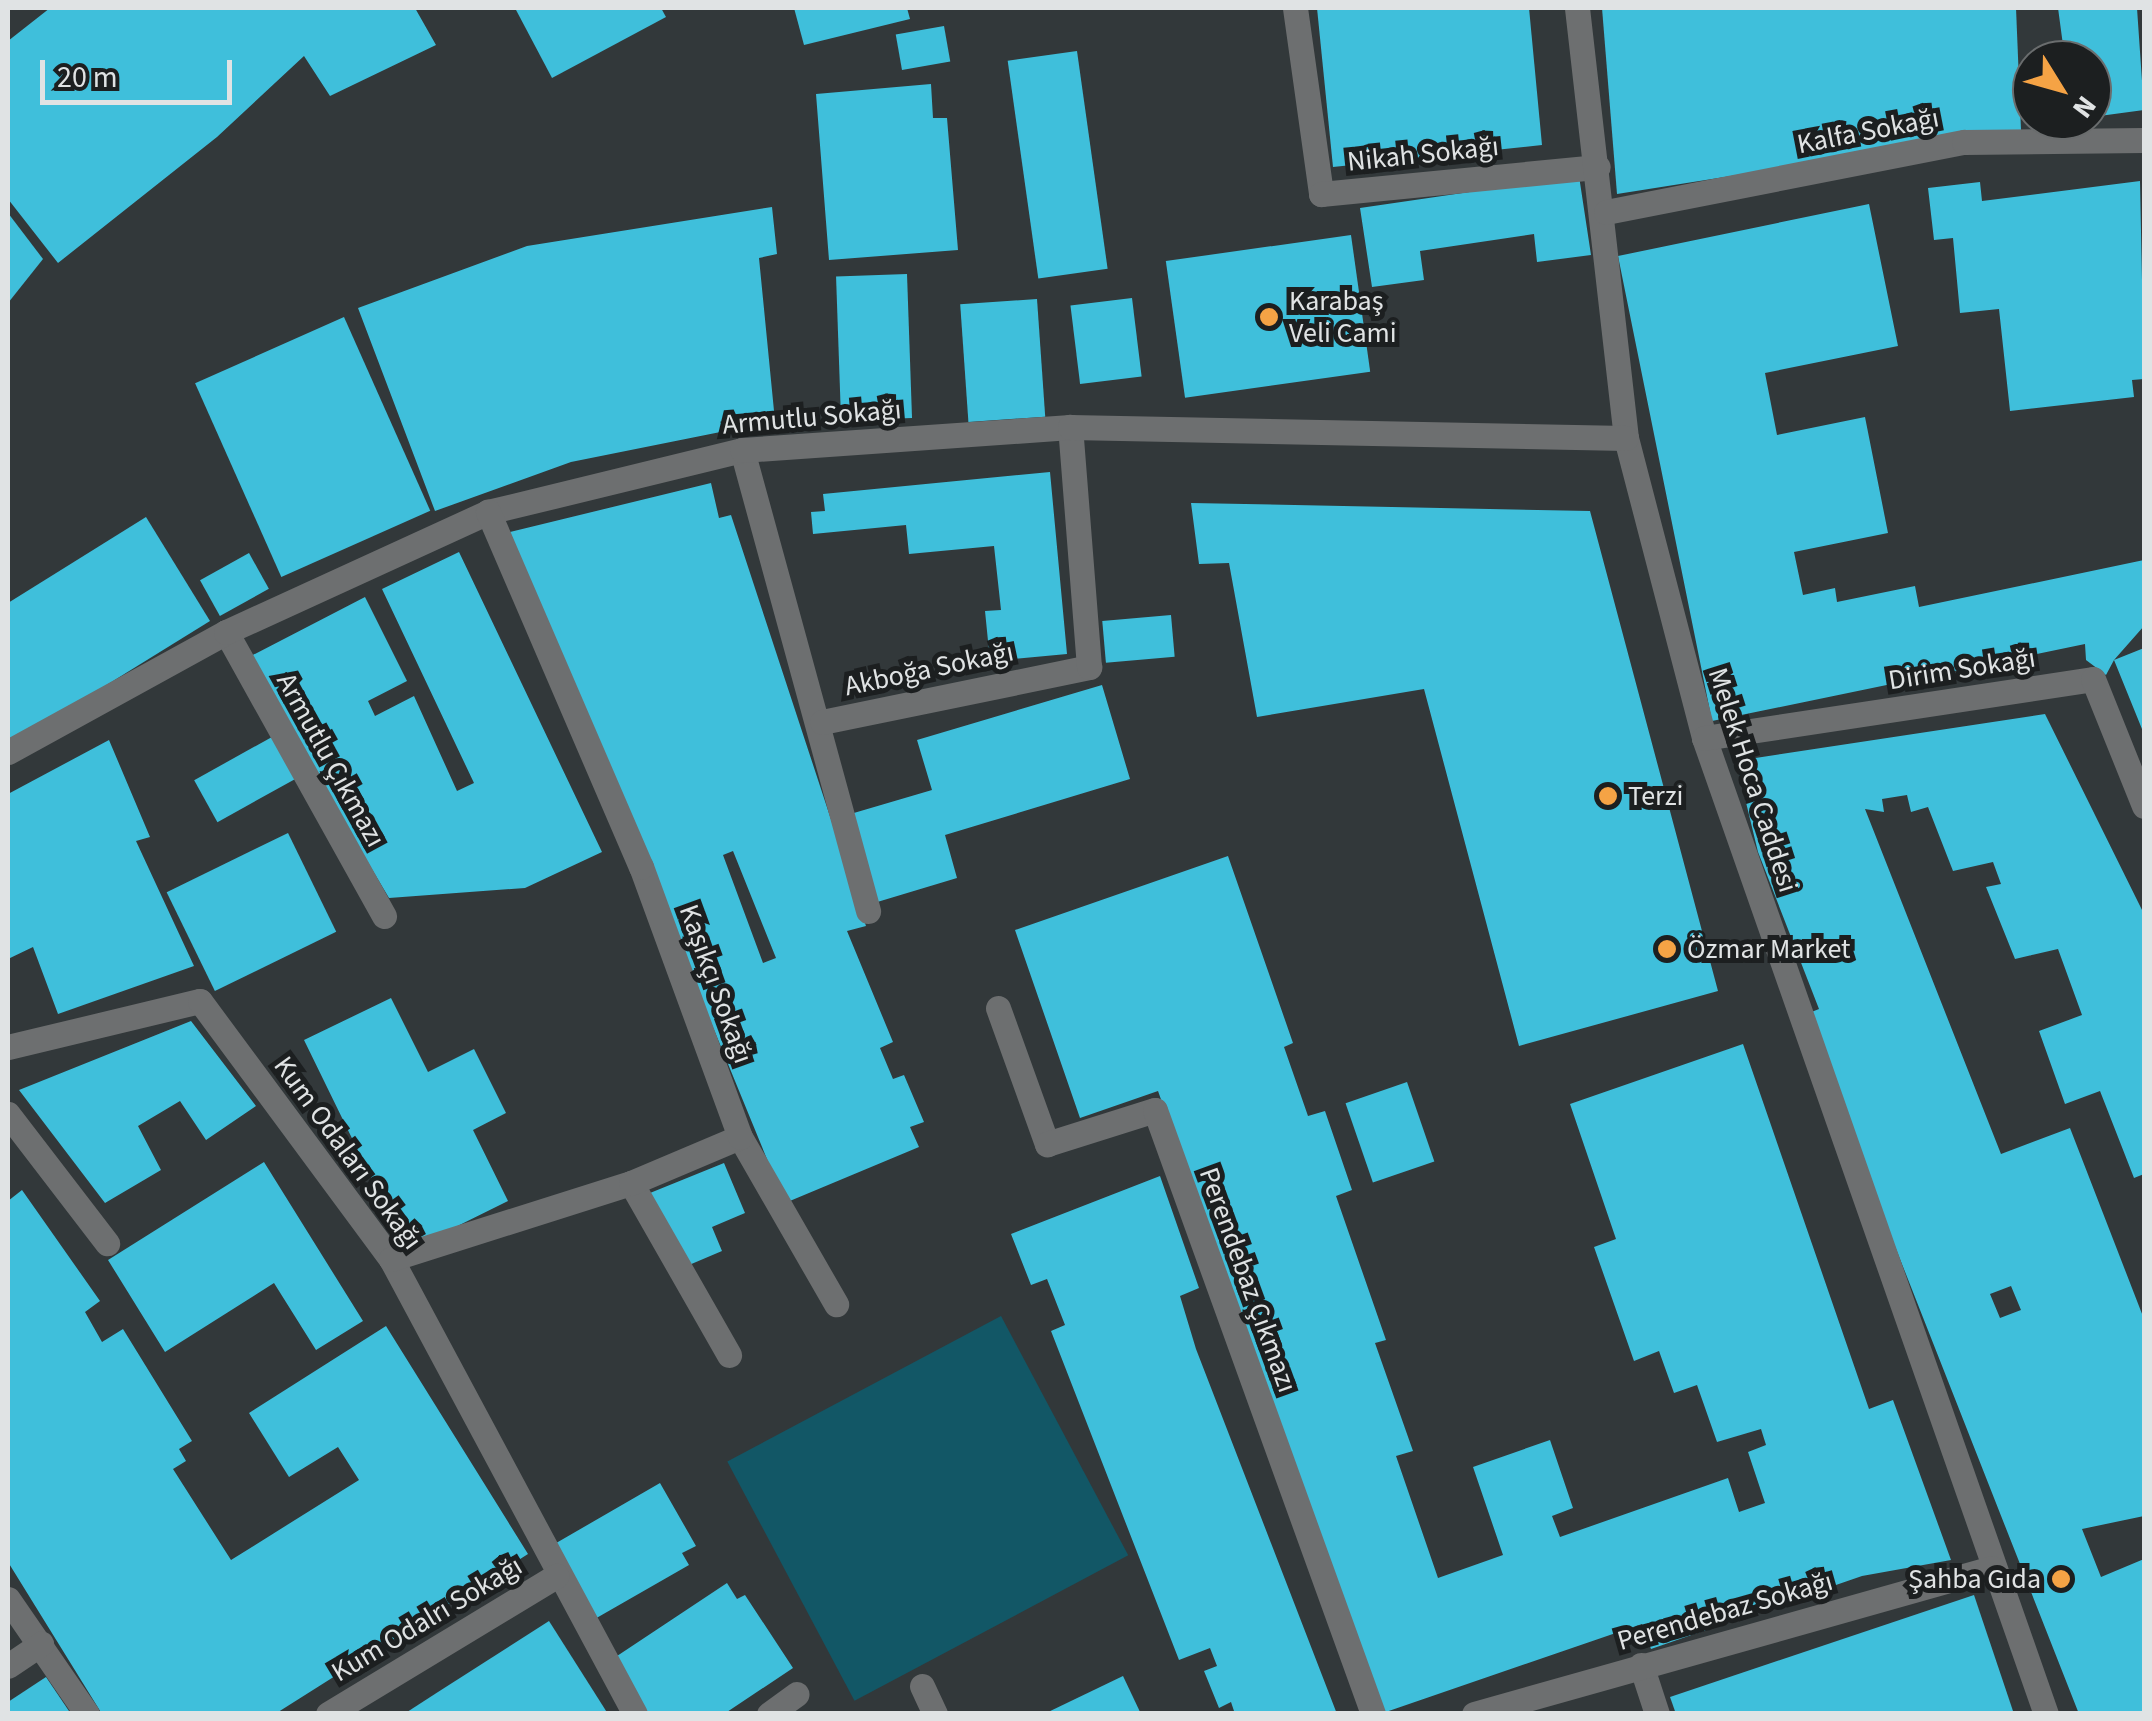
<!DOCTYPE html>
<meta charset="utf-8">
<style>
body{margin:0}
#map{position:relative;width:2152px;height:1721px;overflow:hidden;background:#32383a;font-family:"Source Sans 3",sans-serif}
div>[style]{position:absolute}
.green>*{inset:0;background:#125766;transform-origin:0 0}
.building>*{inset:0;background:#3fbfdb;transform-origin:0 0}
.minor>*{height:25px;margin:-12.5px;padding:0 12.5px;transform-origin:12.5px;border-radius:12.5px;background:#6d6f70}
.dots>*{width:28px;height:28px;translate:-50% -50%;box-sizing:border-box;border:5px solid #1c1f20;border-radius:50%}
span{translate:-50% -50%;white-space:nowrap;text-align:center;line-height:1.15;-webkit-text-stroke:10px #1c1f20;paint-order:stroke}
.street-label{font-size:28px;color:#e0e3e4}
.poi-label{font-size:28px;color:#e0e3e4}
.left{translate:0 -50%;text-align:left}
.right{translate:-100% -50%;text-align:right}
.frame{position:absolute;inset:0;border:10px solid #e0e3e4;pointer-events:none}
.north{position:absolute;left:2012px;top:40px;width:100px;height:100px;box-sizing:border-box;background:#1c1f20;border:2px solid #6a6d6e;border-radius:50%;rotate:127deg;font-size:28px;font-weight:700;line-height:40px;text-align:center;color:#e0e3e4}
.north::after{content:'';display:block;margin:auto;width:35px;height:45px;background:#f5a345;clip-path:polygon(50% 0,100% 100%,50% 72%,0 100%)}
.scale{position:absolute;left:40px;top:60px;width:192px;height:45px;box-sizing:border-box;border:5px solid #e0e3e4;border-top:0;padding-left:12px;font-size:30px;line-height:35px;white-space:nowrap;color:#e0e3e4;-webkit-text-stroke:8px #1c1f20;paint-order:stroke}
</style>
<div id="map">
<div class="green">
<i style="left:1001px;top:1316px;width:271px;height:310px;rotate:62deg"></i>
</div>
<div class="building">
<i style="clip-path:polygon(50px 8px,415px 8px,436px 45px,330px 96px,304px 56px,217px 137px,58px 263px,8px 199px,8px 41px)"></i>
<i style="clip-path:polygon(515px 8px,661px 8px,666px 17px,552px 78px)"></i>
<i style="clip-path:polygon(794px 8px,907px 8px,910px 19px,804px 45px)"></i>
<i style="clip-path:polygon(1317px 8px,1529px 8px,1542px 145px,1333px 167px)"></i>
<i style="clip-path:polygon(1602px 8px,2016px 8px,2021px 130px,1617px 194px)"></i>
<i style="clip-path:polygon(2058px 8px,2137px 8px,2144px 110px,2092px 117px,2092px 60px,2065px 60px)"></i>
<i style="left:944px;top:26px;width:36px;height:49px;rotate:80deg"></i>
<i style="left:1077px;top:51px;width:220px;height:70px;rotate:82deg"></i>
<i style="clip-path:polygon(931px 84px,933px 118px,947px 118px,958px 250px,829px 260px,816px 94px)"></i>
<i style="clip-path:polygon(1579px 176px,1591px 255px,1537px 262px,1534px 234px,1420px 251px,1424px 280px,1372px 287px,1360px 208px)"></i>
<i style="clip-path:polygon(2140px 181px,2144px 379px,2132px 380px,2134px 397px,2010px 411px,1999px 309px,1960px 313px,1953px 238px,1934px 240px,1928px 188px,1980px 182px,1982px 201px)"></i>
<i style="clip-path:polygon(1869px 204px,1898px 346px,1765px 373px,1777px 435px,1865px 417px,1888px 533px,1794px 552px,1803px 595px,1835px 588px,1837px 602px,1915px 586px,1919px 607px,2144px 560px,2144px 626px,2114px 660px,2144px 648px,2144px 734px,2114px 660px,2106px 675px,2086px 660px,2085px 644px,1712px 721px,1618px 256px)"></i>
<i style="clip-path:polygon(772px 207px,777px 254px,759px 258px,775px 421px,571px 462px,435px 511px,358px 308px,527px 246px)"></i>
<i style="clip-path:polygon(8px 213px,43px 259px,8px 303px)"></i>
<i style="left:1351px;top:235px;width:138px;height:187px;rotate:82deg"></i>
<i style="left:907px;top:274px;width:144px;height:71px;rotate:88deg"></i>
<i style="left:1132px;top:298px;width:79px;height:62px;rotate:83deg"></i>
<i style="left:1037px;top:299px;width:118px;height:77px;rotate:86deg"></i>
<i style="left:344px;top:317px;width:212px;height:163px;rotate:66deg"></i>
<i style="clip-path:polygon(1050px 472px,1067px 654px,990px 661px,985px 611px,1001px 610px,994px 546px,909px 554px,906px 525px,813px 534px,811px 512px,825px 511px,823px 494px)"></i>
<i style="clip-path:polygon(evenodd,711px 483px,719px 518px,731px 515px,866px 926px,847px 931px,893px 1042px,880px 1048px,893px 1079px,904px 1075px,924px 1122px,910px 1127px,919px 1147px,785px 1203px,510px 532px,711px 483px,733px 851px,776px 958px,763px 963px,723px 855px,733px 851px)"></i>
<i style="clip-path:polygon(1191px 503px,1590px 511px,1718px 991px,1519px 1046px,1424px 689px,1257px 717px,1229px 563px,1199px 564px)"></i>
<i style="clip-path:polygon(146px 517px,210px 621px,8px 746px,8px 603px)"></i>
<i style="clip-path:polygon(459px 552px,602px 852px,525px 888px,389px 898px,247px 658px,365px 597px,407px 681px,368px 701px,375px 716px,414px 696px,457px 791px,474px 783px,382px 589px)"></i>
<i style="left:249px;top:553px;width:41px;height:56px;rotate:61deg"></i>
<i style="left:1171px;top:615px;width:42px;height:69px;rotate:85deg"></i>
<i style="clip-path:polygon(1102px 685px,1130px 779px,945px 835px,957px 878px,874px 903px,847px 815px,932px 790px,917px 740px)"></i>
<i style="clip-path:polygon(evenodd,2045px 714px,2144px 914px,2144px 1174px,2134px 1178px,2100px 1091px,2065px 1104px,2039px 1031px,2082px 1015px,2058px 949px,2015px 959px,1986px 887px,2001px 884px,1993px 862px,1953px 871px,1928px 807px,1911px 812px,1907px 795px,1882px 799px,1884px 812px,1865px 809px,2001px 1154px,2070px 1128px,2144px 1319px,2144px 1516px,2082px 1529px,2101px 1577px,2144px 1559px,2144px 1714px,2079px 1714px,1804px 1015px,1819px 1009px,1758px 852px,1736px 761px,2045px 714px,2011px 1286px,2021px 1310px,2000px 1318px,1990px 1294px,2011px 1286px)"></i>
<i style="left:272px;top:737px;width:48px;height:89px;rotate:61deg"></i>
<i style="clip-path:polygon(109px 740px,150px 837px,136px 841px,194px 966px,58px 1014px,33px 947px,8px 959px,8px 794px)"></i>
<i style="left:288px;top:833px;width:110px;height:135px;rotate:64deg"></i>
<i style="clip-path:polygon(1228px 856px,1293px 1043px,1284px 1047px,1308px 1116px,1325px 1111px,1352px 1190px,1336px 1196px,1386px 1340px,1375px 1343px,1413px 1451px,1396px 1456px,1438px 1578px,1503px 1555px,1473px 1467px,1550px 1440px,1573px 1508px,1552px 1516px,1560px 1537px,1728px 1478px,1739px 1512px,1765px 1503px,1748px 1452px,1766px 1445px,1761px 1429px,1717px 1442px,1697px 1385px,1674px 1393px,1659px 1351px,1634px 1361px,1594px 1247px,1616px 1239px,1570px 1104px,1743px 1044px,1869px 1409px,1893px 1400px,1951px 1560px,1862px 1576px,1651px 1649px,1642px 1624px,1380px 1714px,1158px 1091px,1080px 1118px,1015px 930px)"></i>
<i style="clip-path:polygon(391px 998px,428px 1072px,474px 1049px,506px 1113px,473px 1130px,508px 1201px,407px 1251px,304px 1040px)"></i>
<i style="clip-path:polygon(191px 1021px,256px 1106px,206px 1140px,180px 1101px,138px 1126px,161px 1170px,105px 1203px,19px 1090px)"></i>
<i style="left:1407px;top:1082px;width:84px;height:65px;rotate:71deg"></i>
<i style="clip-path:polygon(264px 1162px,363px 1321px,316px 1350px,274px 1283px,165px 1352px,108px 1260px)"></i>
<i style="clip-path:polygon(724px 1163px,745px 1213px,712px 1227px,722px 1251px,682px 1268px,650px 1193px)"></i>
<i style="clip-path:polygon(1160px 1176px,1199px 1288px,1180px 1296px,1196px 1349px,1337px 1714px,1235px 1714px,1231px 1702px,1219px 1708px,1204px 1671px,1217px 1666px,1210px 1648px,1179px 1660px,1051px 1331px,1065px 1325px,1047px 1279px,1031px 1285px,1011px 1234px)"></i>
<i style="clip-path:polygon(22px 1190px,100px 1301px,85px 1312px,102px 1342px,123px 1329px,192px 1441px,179px 1449px,186px 1461px,173px 1469px,231px 1560px,359px 1480px,338px 1447px,289px 1477px,249px 1413px,386px 1326px,528px 1554px,275px 1714px,102px 1714px,8px 1562px,8px 1201px)"></i>
<i style="clip-path:polygon(660px 1483px,696px 1546px,682px 1553px,689px 1565px,593px 1620px,551px 1546px)"></i>
<i style="clip-path:polygon(727px 1583px,737px 1599px,745px 1595px,793px 1668px,724px 1714px,646px 1714px,611px 1660px)"></i>
<i style="clip-path:polygon(1974px 1595px,2014px 1714px,1676px 1714px,1670px 1697px)"></i>
<i style="clip-path:polygon(549px 1621px,608px 1714px,404px 1714px,438px 1692px)"></i>
<i style="clip-path:polygon(1123px 1676px,1141px 1714px,1044px 1714px)"></i>
<i style="clip-path:polygon(46px 1677px,71px 1714px,8px 1714px,8px 1702px)"></i>
</div>
<div class="minor">
<i style="left:1295px;top:8px;width:188px;rotate:82deg"></i>
<i style="left:1321px;top:194px;width:278px;rotate:-5.6deg"></i>
<i style="left:1577px;top:8px;width:433px;rotate:83.5deg"></i>
<i style="left:1626px;top:438px;width:310px;rotate:75.4deg"></i>
<i style="left:1704px;top:738px;width:1034px;rotate:70.69deg"></i>
<i style="left:1606px;top:212px;width:365px;rotate:-11.1deg"></i>
<i style="left:1964px;top:142px;width:180px;rotate:-0.6deg"></i>
<i style="left:742px;top:450px;width:478px;rotate:74.7deg"></i>
<i style="left:226px;top:632px;width:325px;rotate:60.9deg"></i>
<i style="left:822px;top:722px;width:273px;rotate:-11.6deg"></i>
<i style="left:1089px;top:667px;width:241px;rotate:-94.5deg"></i>
<i style="left:1704px;top:738px;width:393px;rotate:-8.6deg"></i>
<i style="left:2093px;top:679px;width:137px;rotate:68.1deg"></i>
<i style="left:8px;top:752px;width:249px;rotate:-28.8deg"></i>
<i style="left:226px;top:632px;width:288px;rotate:-24.6deg"></i>
<i style="left:488px;top:512px;width:261px;rotate:-13.7deg"></i>
<i style="left:742px;top:450px;width:329px;rotate:-4deg"></i>
<i style="left:1070px;top:427px;width:556px;rotate:1.13deg"></i>
<i style="left:998px;top:1008px;width:145px;rotate:70.2deg"></i>
<i style="left:1047px;top:1144px;width:113px;rotate:-17.5deg"></i>
<i style="left:1155px;top:1110px;width:642px;rotate:70.15deg"></i>
<i style="left:8px;top:1047px;width:197px;rotate:-13.5deg"></i>
<i style="left:200px;top:1001px;width:321px;rotate:53.5deg"></i>
<i style="left:391px;top:1259px;width:516px;rotate:61.8deg"></i>
<i style="left:8px;top:1114px;width:163px;rotate:52.5deg"></i>
<i style="left:740px;top:1137px;width:193px;rotate:60.1deg"></i>
<i style="left:631px;top:1183px;width:198px;rotate:60.3deg"></i>
<i style="left:391px;top:1259px;width:252px;rotate:-17.6deg"></i>
<i style="left:631px;top:1183px;width:118px;rotate:-22.9deg"></i>
<i style="left:740px;top:1137px;width:288px;rotate:-110.1deg"></i>
<i style="left:641px;top:867px;width:387px;rotate:-113.3deg"></i>
<i style="left:8px;top:1599px;width:140px;rotate:55.5deg"></i>
<i style="left:1641px;top:1665px;width:52px;rotate:71.9deg"></i>
<i style="left:8px;top:1666px;width:40px;rotate:-34deg"></i>
<i style="left:922px;top:1686px;width:31px;rotate:65deg"></i>
<i style="left:328px;top:1714px;width:267px;rotate:-31.2deg"></i>
<i style="left:769px;top:1714px;width:34px;rotate:-36deg"></i>
<i style="left:1474px;top:1714px;width:538px;rotate:-15.74deg"></i>
</div>
<div class="dots">
<i style="left:1269px;top:317px;background:#f5a345"></i>
<i style="left:1608px;top:796px;background:#f5a345"></i>
<i style="left:1667px;top:949px;background:#f5a345"></i>
<i style="left:2061px;top:1579px;background:#f5a345"></i>
</div>
<div class="street-label">
<span style="left:1868px;top:131px;rotate:-11deg">Kalfa Sokağı</span>
<span style="left:1423px;top:154px;rotate:-6deg">Nikah Sokağı</span>
<span style="left:812px;top:417px;rotate:-5deg">Armutlu Sokağı</span>
<span style="left:929px;top:669px;rotate:-12deg">Akboğa Sokağı</span>
<span style="left:1962px;top:669px;rotate:-9deg">Dirim Sokağı</span>
<span style="left:331px;top:760px;rotate:61deg">Armutlu Çıkmazı</span>
<span style="left:1753px;top:780px;rotate:72deg">Melek Hoca Caddesi</span>
<span style="left:716px;top:984px;rotate:70deg">Kaşıkçı Sokağı</span>
<span style="left:348px;top:1153px;rotate:54deg">Kum Odaları Sokağı</span>
<span style="left:1248px;top:1280px;rotate:70deg">Perendebaz Çıkmazı</span>
<span style="left:1725px;top:1611px;rotate:-16deg">Perendebaz Sokağı</span>
<span style="left:427px;top:1619px;rotate:-31deg">Kum Odalrı Sokağı</span>
</div>
<div class="poi-label">
<span class="left" style="left:1289px;top:317px">Karabaş<br>Veli Cami</span>
<span class="left" style="left:1628px;top:796px">Terzi</span>
<span class="left" style="left:1687px;top:949px">Özmar Market</span>
<span class="right" style="left:2041px;top:1579px">Şahba Gıda</span>
</div>
<div class="frame"></div>
<div class="north">N</div>
<div class="scale">20 m</div>
</div>
